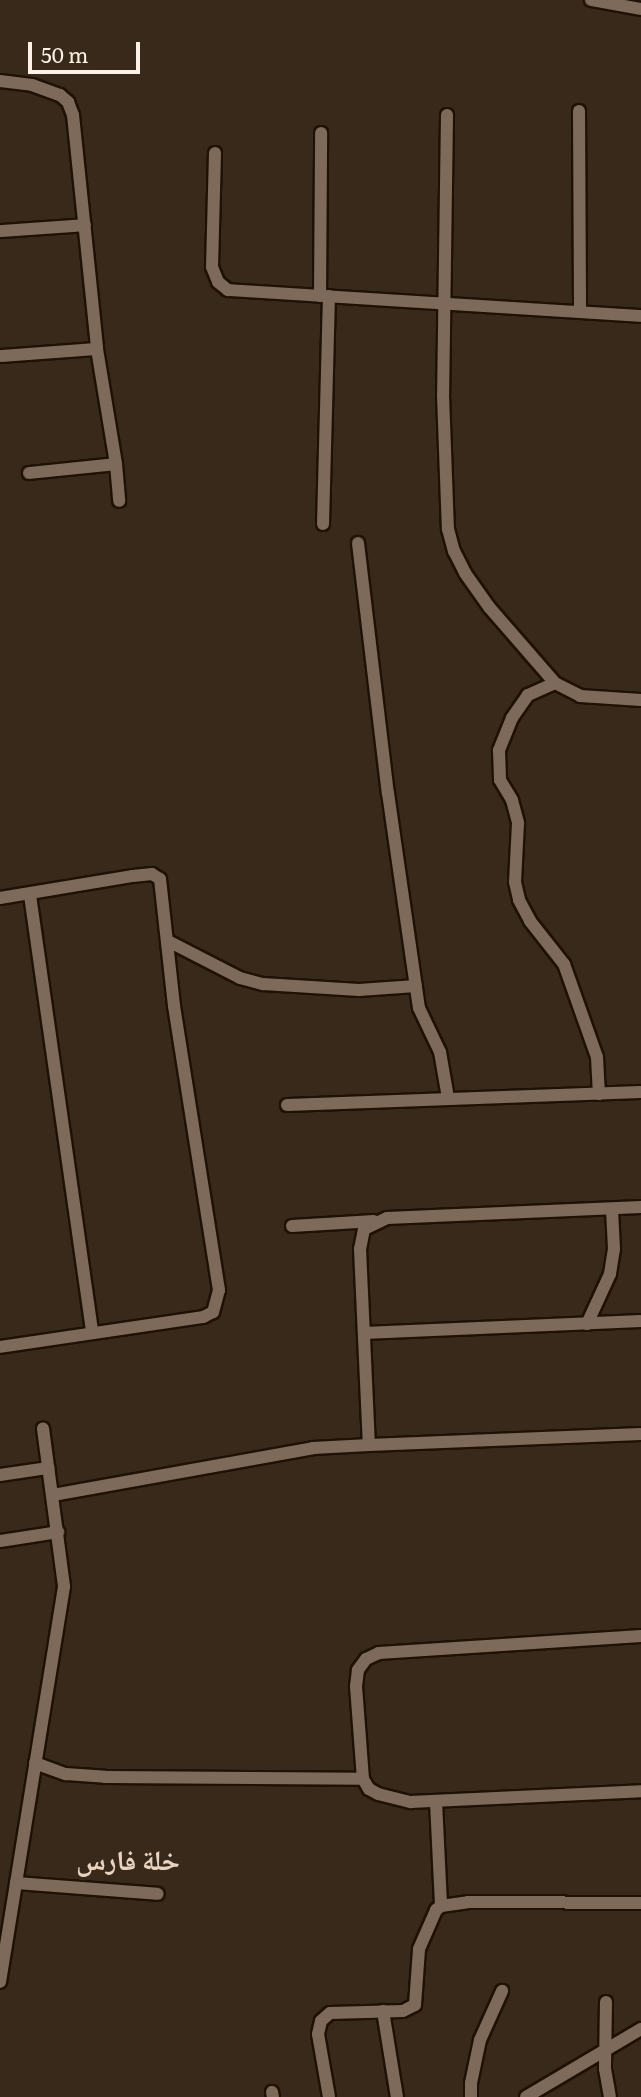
<!DOCTYPE html>
<meta charset="utf-8">
<style>
body{margin:0}
#map{position:relative;width:641px;height:2097px;overflow:hidden;background:#39291a;font-family:Literata,"Noto Naskh Arabic",serif}
div>[style]{position:absolute}
.roads{filter:drop-shadow(2px 0 #1f1104) drop-shadow(-2px 0 #1f1104) drop-shadow(0 2px #1f1104) drop-shadow(0 -2px #1f1104)}
.street>*{height:12px;margin:-6px;padding:0 6px;transform-origin:6px;border-radius:6px;background:#7d6a5a}
span{translate:-50% -50%;white-space:nowrap;text-align:center;line-height:1.15;-webkit-text-stroke:7px #39291a;paint-order:stroke}
.district-label{font-size:28px;color:#e8d3c0;font-weight:700}
.scale{position:absolute;left:28px;top:42px;width:112px;height:32px;box-sizing:border-box;border:4px solid #fbf1e7;border-top:0;padding-left:9px;font-size:21px;line-height:24px;white-space:nowrap;color:#fbf1e7;-webkit-text-stroke:5px #39291a;paint-order:stroke}
</style>
<div id="map">
<div class="roads">
<div class="street">
<i style="left:591px;top:0;width:51px;rotate:10.2deg"></i>
<i style="left:0;top:81px;width:32px;rotate:7deg"></i>
<i style="left:32px;top:85px;width:30px;rotate:20deg"></i>
<i style="left:60px;top:95px;width:11px;rotate:41deg"></i>
<i style="left:68px;top:102px;width:14px;rotate:69deg"></i>
<i style="left:73px;top:115px;width:235px;rotate:84.1deg"></i>
<i style="left:97px;top:349px;width:117px;rotate:80.6deg"></i>
<i style="left:116px;top:464px;width:37px;rotate:85deg"></i>
<i style="left:579px;top:111px;width:201px;rotate:89.7deg"></i>
<i style="left:447px;top:115px;width:280px;rotate:90.8deg"></i>
<i style="left:443px;top:395px;width:134px;rotate:87.9deg"></i>
<i style="left:448px;top:529px;width:23px;rotate:75deg"></i>
<i style="left:454px;top:551px;width:25px;rotate:63deg"></i>
<i style="left:465px;top:573px;width:42px;rotate:54.8deg"></i>
<i style="left:489px;top:607px;width:101px;rotate:49deg"></i>
<i style="left:555px;top:683px;width:28px;rotate:27deg"></i>
<i style="left:580px;top:696px;width:61px;rotate:3.8deg"></i>
<i style="left:215px;top:153px;width:114px;rotate:91.5deg"></i>
<i style="left:212px;top:267px;width:16px;rotate:68deg"></i>
<i style="left:218px;top:282px;width:13px;rotate:39deg"></i>
<i style="left:228px;top:290px;width:414px;rotate:3.6deg"></i>
<i style="left:0;top:231px;width:85px;rotate:-4deg"></i>
<i style="left:320px;top:296px;width:163px;rotate:-89.6deg"></i>
<i style="left:1px;top:356px;width:96px;rotate:-4.2deg"></i>
<i style="left:29px;top:473px;width:87px;rotate:-5.9deg"></i>
<i style="left:323px;top:524px;width:228px;rotate:-88.5deg"></i>
<i style="left:358px;top:543px;width:252px;rotate:83.2deg"></i>
<i style="left:388px;top:793px;width:217px;rotate:81.8deg"></i>
<i style="left:419px;top:1008px;width:49px;rotate:64.5deg"></i>
<i style="left:440px;top:1052px;width:47px;rotate:80.1deg"></i>
<i style="left:555px;top:683px;width:30px;rotate:156deg"></i>
<i style="left:528px;top:695px;width:28px;rotate:125deg"></i>
<i style="left:512px;top:718px;width:35px;rotate:112deg"></i>
<i style="left:499px;top:750px;width:30px;rotate:88deg"></i>
<i style="left:500px;top:780px;width:23px;rotate:59deg"></i>
<i style="left:512px;top:800px;width:24px;rotate:75deg"></i>
<i style="left:518px;top:823px;width:59px;rotate:92.9deg"></i>
<i style="left:515px;top:882px;width:18px;rotate:77deg"></i>
<i style="left:519px;top:900px;width:24px;rotate:62deg"></i>
<i style="left:530px;top:921px;width:55px;rotate:51.7deg"></i>
<i style="left:564px;top:964px;width:99px;rotate:70.5deg"></i>
<i style="left:597px;top:1057px;width:37px;rotate:87deg"></i>
<i style="left:30px;top:895px;width:442px;rotate:81.9deg"></i>
<i style="left:0;top:898px;width:135px;rotate:-9.4deg"></i>
<i style="left:133px;top:876px;width:19px;rotate:-6deg"></i>
<i style="left:152px;top:874px;width:9px;rotate:32deg"></i>
<i style="left:160px;top:879px;width:128px;rotate:83.7deg"></i>
<i style="left:174px;top:1006px;width:288px;rotate:81deg"></i>
<i style="left:219px;top:1290px;width:23px;rotate:105deg"></i>
<i style="left:213px;top:1312px;width:11px;rotate:153deg"></i>
<i style="left:203px;top:1317px;width:205px;rotate:171.6deg"></i>
<i style="left:168px;top:941px;width:81px;rotate:27.2deg"></i>
<i style="left:240px;top:978px;width:24px;rotate:15deg"></i>
<i style="left:263px;top:984px;width:96px;rotate:3.6deg"></i>
<i style="left:359px;top:990px;width:57px;rotate:-4deg"></i>
<i style="left:287px;top:1105px;width:354px;rotate:-2.1deg"></i>
<i style="left:641px;top:1207px;width:254px;rotate:177.5deg"></i>
<i style="left:387px;top:1218px;width:25px;rotate:154deg"></i>
<i style="left:364px;top:1229px;width:20px;rotate:101deg"></i>
<i style="left:360px;top:1249px;width:196px;rotate:87.4deg"></i>
<i style="left:369px;top:1445px;width:272px;rotate:-2.3deg"></i>
<i style="left:292px;top:1226px;width:82px;rotate:-3.5deg"></i>
<i style="left:587px;top:1324px;width:55px;rotate:-65.3deg"></i>
<i style="left:610px;top:1274px;width:25px;rotate:-81deg"></i>
<i style="left:614px;top:1249px;width:40px;rotate:-92.9deg"></i>
<i style="left:364px;top:1333px;width:277px;rotate:-2.5deg"></i>
<i style="left:0;top:1475px;width:49px;rotate:-8.3deg"></i>
<i style="left:53px;top:1495px;width:264px;rotate:-10.2deg"></i>
<i style="left:313px;top:1448px;width:56px;rotate:-3.1deg"></i>
<i style="left:0;top:1541px;width:59px;rotate:-8.8deg"></i>
<i style="left:641px;top:1636px;width:263px;rotate:176.3deg"></i>
<i style="left:379px;top:1653px;width:14px;rotate:155deg"></i>
<i style="left:366px;top:1659px;width:14px;rotate:126deg"></i>
<i style="left:358px;top:1670px;width:16px;rotate:97deg"></i>
<i style="left:356px;top:1686px;width:93px;rotate:85.7deg"></i>
<i style="left:363px;top:1779px;width:12px;rotate:59deg"></i>
<i style="left:369px;top:1789px;width:10px;rotate:29deg"></i>
<i style="left:378px;top:1794px;width:34px;rotate:14deg"></i>
<i style="left:411px;top:1802px;width:230px;rotate:-2.7deg"></i>
<i style="left:35px;top:1763px;width:33px;rotate:20deg"></i>
<i style="left:66px;top:1774px;width:39px;rotate:4deg"></i>
<i style="left:105px;top:1777px;width:258px;rotate:0.4deg"></i>
<i style="left:436px;top:1802px;width:104px;rotate:87.2deg"></i>
<i style="left:16px;top:1883px;width:142px;rotate:4.4deg"></i>
<i style="left:0;top:1982px;width:401px;rotate:-80.8deg"></i>
<i style="left:64px;top:1586px;width:159px;rotate:-97.6deg"></i>
<i style="left:606px;top:2002px;width:67px;rotate:90.9deg"></i>
<i style="left:605px;top:2069px;width:28px;rotate:80deg"></i>
<i style="left:383px;top:2011px;width:87px;rotate:80.8deg"></i>
<i style="left:272px;top:2092px;width:5px;rotate:79deg"></i>
<i style="left:329px;top:2097px;width:64px;rotate:-99.9deg"></i>
<i style="left:318px;top:2034px;width:13px;rotate:-77deg"></i>
<i style="left:321px;top:2021px;width:12px;rotate:-42deg"></i>
<i style="left:330px;top:2013px;width:73px;rotate:-1.6deg"></i>
<i style="left:403px;top:2011px;width:13px;rotate:-27deg"></i>
<i style="left:415px;top:2005px;width:56px;rotate:-85.9deg"></i>
<i style="left:419px;top:1949px;width:43px;rotate:-66.4deg"></i>
<i style="left:436px;top:1910px;width:6px;rotate:-39deg"></i>
<i style="left:441px;top:1906px;width:27px;rotate:-8deg"></i>
<i style="left:468px;top:1902px;width:173px;rotate:0.3deg"></i>
<i style="left:471px;top:2097px;width:14px;rotate:-90deg"></i>
<i style="left:471px;top:2083px;width:44px;rotate:-78.2deg"></i>
<i style="left:480px;top:2040px;width:54px;rotate:-65.8deg"></i>
<i style="left:526px;top:2097px;width:134px;rotate:-30.6deg"></i>
</div>
</div>
<div class="district-label">
<span style="left:128px;top:1858px">خلة فارس</span>
</div>
<div class="scale">50 m</div>
</div>
